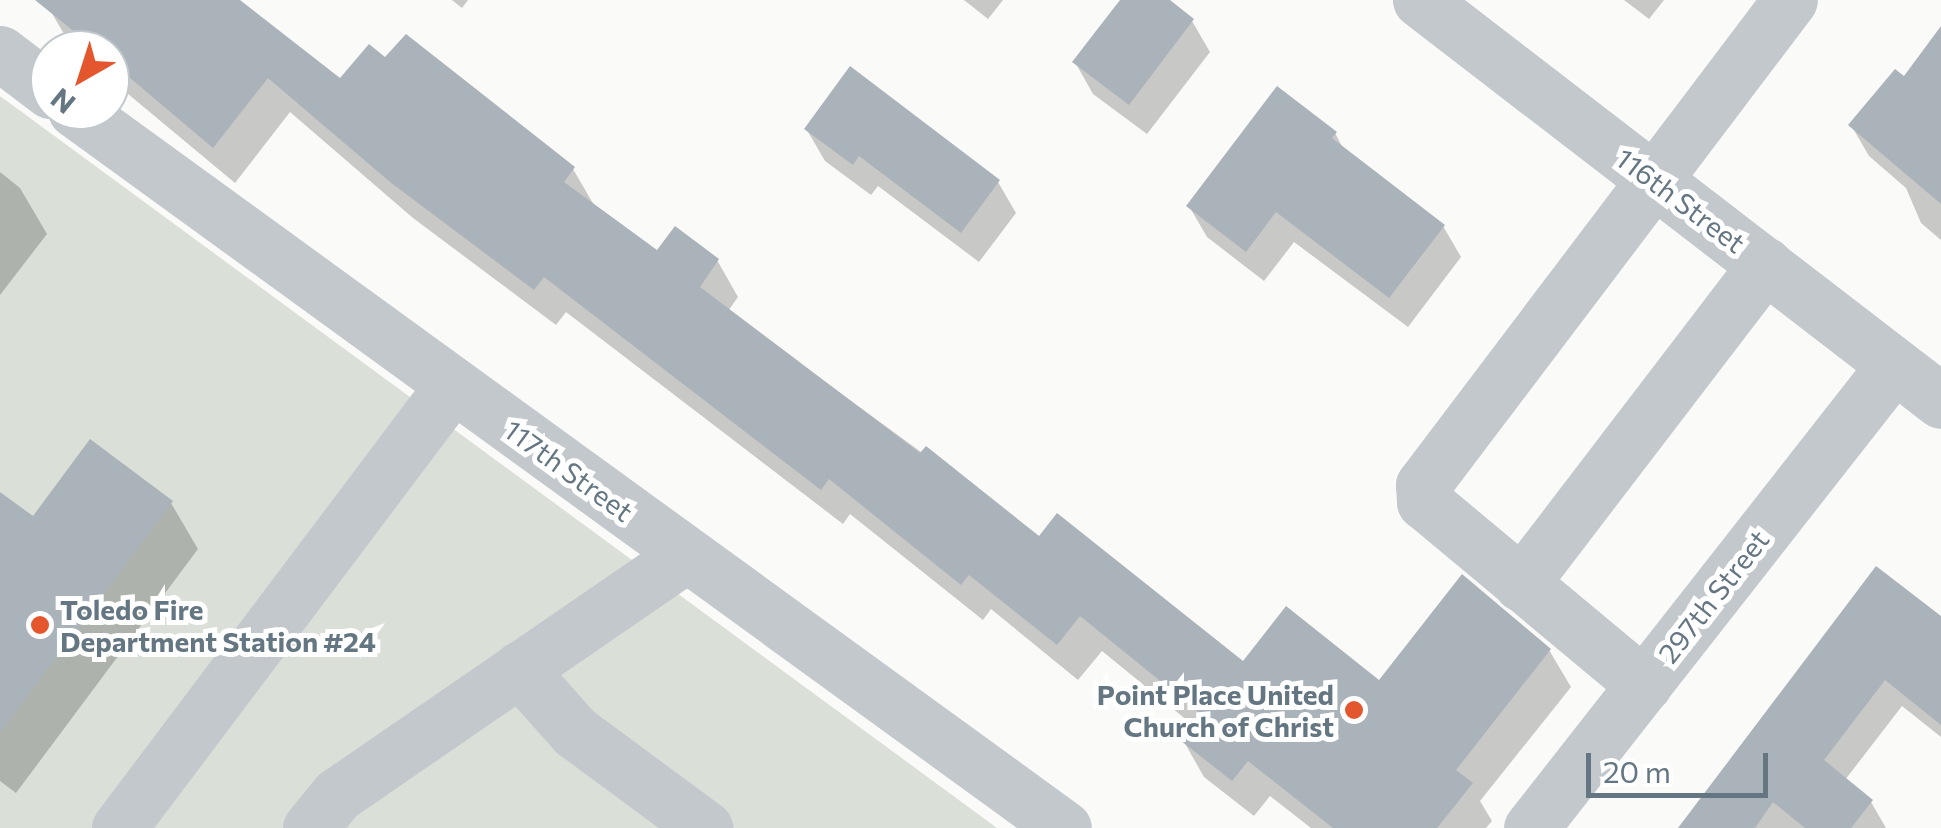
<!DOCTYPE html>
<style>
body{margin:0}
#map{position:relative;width:1941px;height:828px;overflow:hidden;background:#fafaf8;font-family:Commissioner,sans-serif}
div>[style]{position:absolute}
.green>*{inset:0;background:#dadfd7}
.shadow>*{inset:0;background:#0003}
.building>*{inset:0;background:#aab3b9}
.minor>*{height:55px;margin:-27.5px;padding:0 27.5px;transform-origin:27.5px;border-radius:27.5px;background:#c3c8cc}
.dots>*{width:28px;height:28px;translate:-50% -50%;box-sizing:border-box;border:5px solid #fff;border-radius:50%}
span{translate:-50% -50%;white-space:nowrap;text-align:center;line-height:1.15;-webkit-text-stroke:10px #fff;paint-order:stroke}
.street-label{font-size:28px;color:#657683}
.poi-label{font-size:28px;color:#657683;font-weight:700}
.left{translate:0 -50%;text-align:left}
.right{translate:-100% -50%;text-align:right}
.north{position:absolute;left:30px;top:30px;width:100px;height:100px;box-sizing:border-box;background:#fff;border:2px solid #c1c8cd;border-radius:50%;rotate:219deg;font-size:28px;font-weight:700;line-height:40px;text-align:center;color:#657683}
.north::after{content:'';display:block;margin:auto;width:35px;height:45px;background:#e4572e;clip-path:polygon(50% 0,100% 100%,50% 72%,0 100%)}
.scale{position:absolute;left:1586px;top:753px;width:182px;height:45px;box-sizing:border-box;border:5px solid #657683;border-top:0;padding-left:12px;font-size:30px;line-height:35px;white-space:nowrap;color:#657683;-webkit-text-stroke:8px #fff;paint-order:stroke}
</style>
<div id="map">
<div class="green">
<i style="clip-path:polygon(0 96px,997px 828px,0 828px)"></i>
</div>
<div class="shadow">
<i style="clip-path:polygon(58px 0,236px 0,341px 82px,386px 61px,573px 169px,594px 205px,658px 254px,717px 260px,738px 297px,728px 311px,1040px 539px,1243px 665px,1379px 683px,1549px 650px,1571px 687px,1480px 801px,1492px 821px,1486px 828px,1311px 828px,1270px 796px,1254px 816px,1204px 777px,1183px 740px,1194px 726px,1102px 651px,1078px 680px,991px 609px,983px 620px,850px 514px,843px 524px,566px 312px,556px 325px,413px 218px,290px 112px,235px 183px,110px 79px,110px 50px,71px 46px,50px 10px)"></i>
<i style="clip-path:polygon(452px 0,468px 0,462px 8px)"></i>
<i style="clip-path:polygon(964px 0,1003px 0,988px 19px)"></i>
<i style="clip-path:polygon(1123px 0,1165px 0,1192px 21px,1210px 52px,1147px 134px,1093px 94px,1075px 62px)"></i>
<i style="clip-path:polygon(1624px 0,1664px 0,1649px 19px)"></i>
<i style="clip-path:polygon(1941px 30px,1941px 240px,1921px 223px,1906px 188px,1869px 156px,1851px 125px,1904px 79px)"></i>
<i style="clip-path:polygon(807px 130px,998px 182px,1016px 213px,979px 262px,878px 186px,871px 195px,825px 161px)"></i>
<i style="clip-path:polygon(1335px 133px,1345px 152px,1443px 226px,1461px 257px,1408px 327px,1294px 242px,1264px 281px,1207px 237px,1189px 206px)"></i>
<i style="clip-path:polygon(0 172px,20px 188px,47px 234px,0 295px)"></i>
<i style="clip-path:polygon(171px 503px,198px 549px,16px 793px,0 781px,0 519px)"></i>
<i style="clip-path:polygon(1941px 619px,1941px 737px,1902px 706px,1845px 780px,1871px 802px,1886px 828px,1691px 828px)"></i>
</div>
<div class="building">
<i style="clip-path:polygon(35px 0,240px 0,340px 78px,369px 44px,385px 57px,406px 34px,575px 167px,564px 182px,657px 250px,675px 226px,719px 259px,700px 287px,920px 453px,926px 446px,1039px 536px,1057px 513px,1243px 661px,1286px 606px,1379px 680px,1462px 574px,1551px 649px,1456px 770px,1473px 783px,1437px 828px,1333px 828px,1248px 761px,1232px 781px,1180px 740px,1201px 714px,1080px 616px,1057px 645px,969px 575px,961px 585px,829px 479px,821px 490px,544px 277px,534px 290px,390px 182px,268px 78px,213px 148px,110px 61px,110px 50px,97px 50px)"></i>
<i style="clip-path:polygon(1120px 0,1170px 0,1194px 19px,1129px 105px,1072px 62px)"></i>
<i style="clip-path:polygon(1941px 26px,1941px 204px,1848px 125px,1895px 69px,1904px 76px)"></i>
<i style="clip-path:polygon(850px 66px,1000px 180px,961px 233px,859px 156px,853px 165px,804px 129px)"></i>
<i style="clip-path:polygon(1277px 86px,1337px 132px,1332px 138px,1445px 225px,1389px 298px,1276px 212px,1246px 252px,1186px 206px)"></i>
<i style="clip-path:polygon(90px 439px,173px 501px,0 733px,0 492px,33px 516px)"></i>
<i style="clip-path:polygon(1876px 566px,1941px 616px,1941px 725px,1885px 680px,1824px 760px,1873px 800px,1851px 828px,1805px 828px,1773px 802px,1755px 828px,1678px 828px)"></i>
</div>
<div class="minor">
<i style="left:1420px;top:0;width:657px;rotate:37.58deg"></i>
<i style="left:0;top:53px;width:63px;rotate:37.2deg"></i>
<i style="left:75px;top:110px;width:1222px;rotate:35.98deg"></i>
<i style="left:1521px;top:584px;width:402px;rotate:-52.6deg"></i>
<i style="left:519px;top:669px;width:84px;rotate:48.4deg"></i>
<i style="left:575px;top:732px;width:162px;rotate:36.4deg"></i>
<i style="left:1644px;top:685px;width:286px;rotate:-140.2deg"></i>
<i style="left:1424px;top:502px;width:17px;rotate:-93deg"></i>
<i style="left:1423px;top:485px;width:608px;rotate:-52.89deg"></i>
<i style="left:119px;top:828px;width:553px;rotate:-53.01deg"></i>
<i style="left:310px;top:828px;width:43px;rotate:-50.7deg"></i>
<i style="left:337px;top:795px;width:424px;rotate:-34.5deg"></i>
<i style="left:1531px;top:828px;width:588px;rotate:-51.9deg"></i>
</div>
<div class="dots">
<i style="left:40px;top:625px;background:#e4572e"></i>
<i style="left:1354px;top:710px;background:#e4572e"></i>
</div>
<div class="street-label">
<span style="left:1681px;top:200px;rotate:37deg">116th Street</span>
<span style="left:569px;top:470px;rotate:36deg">117th Street</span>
<span style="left:1713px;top:596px;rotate:-52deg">297th Street</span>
</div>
<div class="poi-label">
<span class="left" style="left:60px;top:625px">Toledo Fire<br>Department Station #24</span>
<span class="right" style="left:1334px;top:710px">Point Place United<br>Church of Christ</span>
</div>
<div class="north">N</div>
<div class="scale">20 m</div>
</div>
